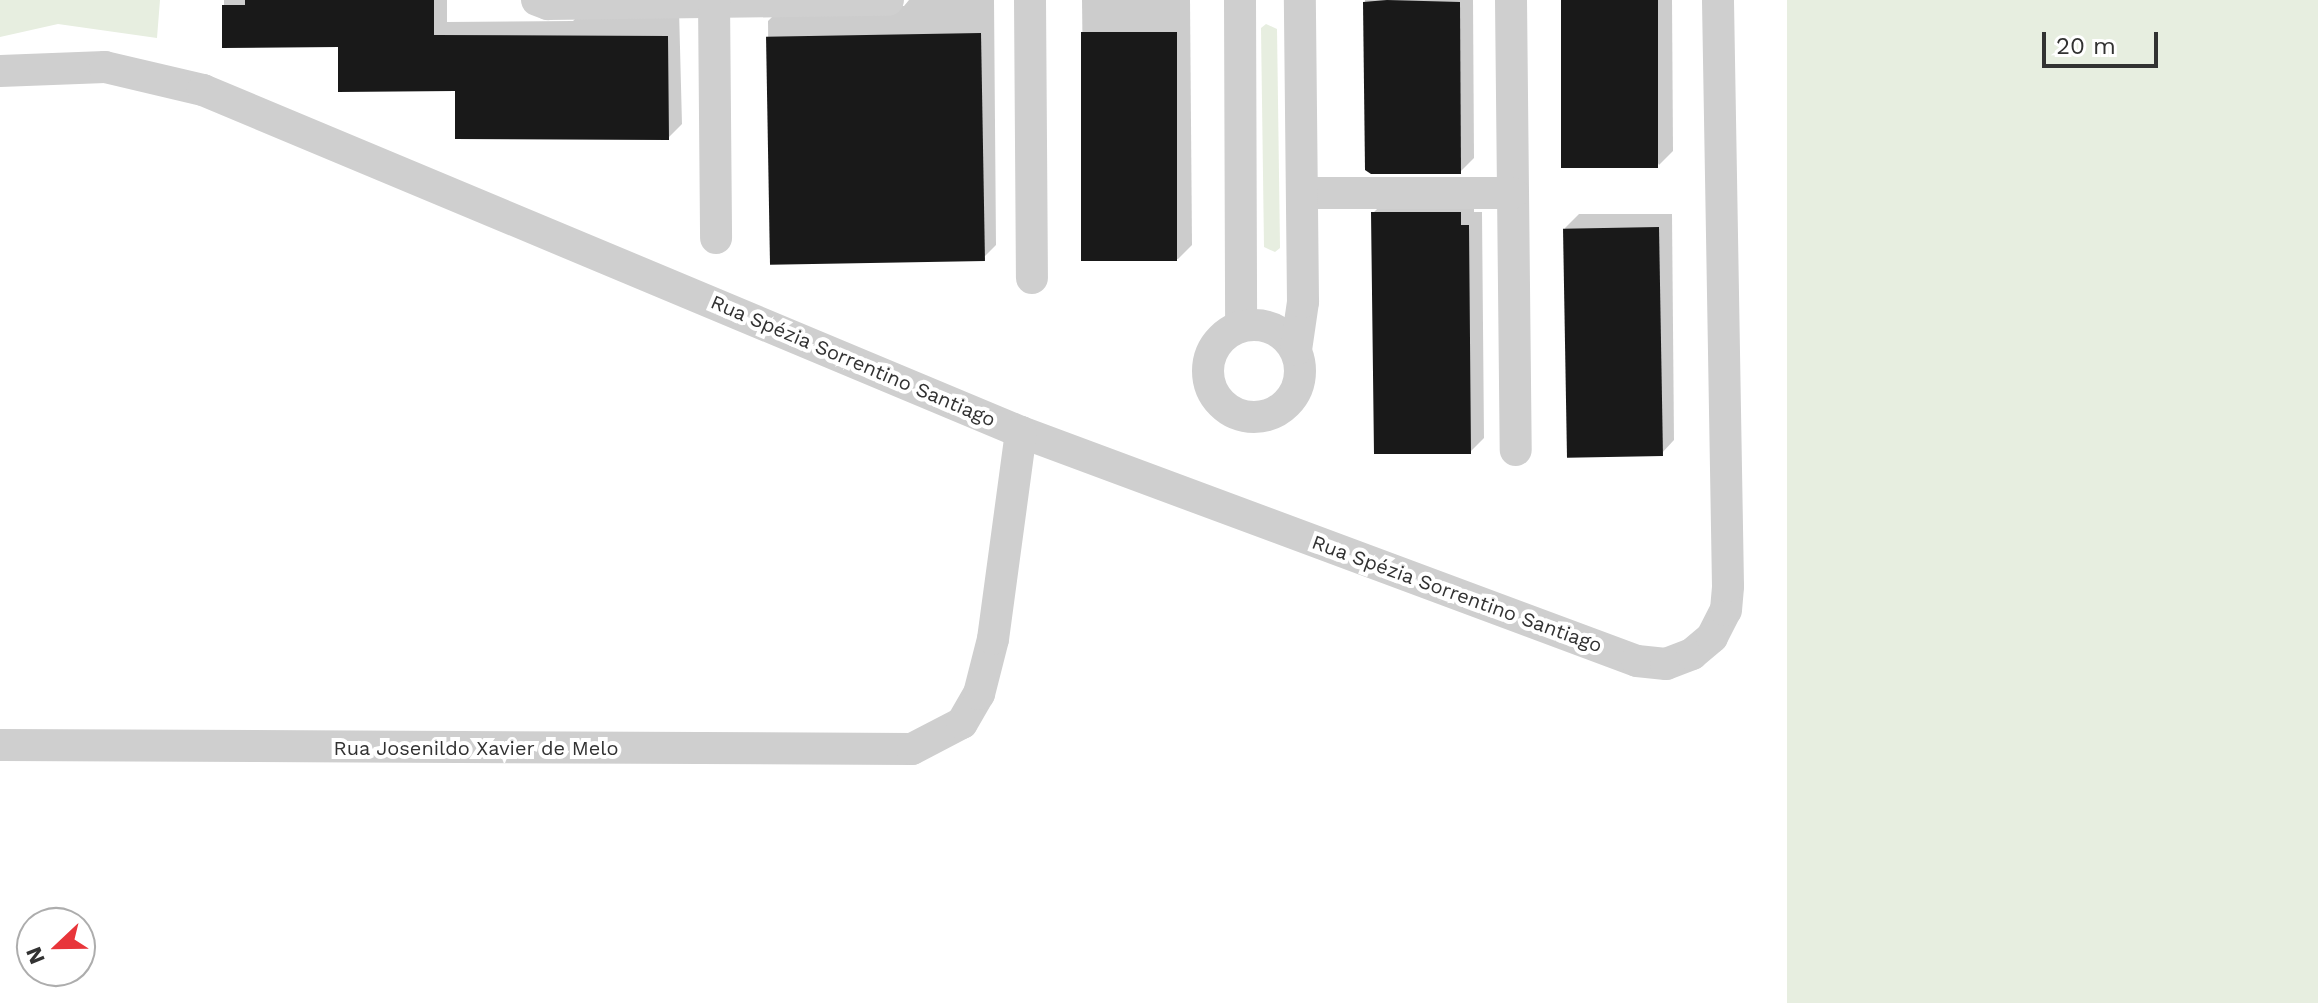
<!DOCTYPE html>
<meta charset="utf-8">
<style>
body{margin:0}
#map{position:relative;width:2318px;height:1003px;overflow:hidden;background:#fff;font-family:"Work Sans",sans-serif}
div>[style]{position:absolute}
.green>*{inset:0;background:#e7eee0;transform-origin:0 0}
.shadow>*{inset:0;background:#0003}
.building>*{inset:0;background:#191919;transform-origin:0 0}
.street>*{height:32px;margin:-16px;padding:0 16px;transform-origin:16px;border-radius:16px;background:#cfcfcf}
.street>.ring{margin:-16px;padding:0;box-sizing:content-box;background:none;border:32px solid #cfcfcf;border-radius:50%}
span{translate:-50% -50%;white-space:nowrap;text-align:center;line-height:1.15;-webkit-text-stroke:8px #fff;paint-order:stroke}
.street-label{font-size:20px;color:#323232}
.north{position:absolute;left:16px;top:907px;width:80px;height:80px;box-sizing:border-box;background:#fff;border:2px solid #adadad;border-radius:50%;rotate:248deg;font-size:22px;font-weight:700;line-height:32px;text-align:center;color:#323232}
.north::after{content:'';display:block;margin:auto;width:28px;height:36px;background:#e8353a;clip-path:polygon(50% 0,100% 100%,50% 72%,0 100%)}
.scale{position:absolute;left:2042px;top:32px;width:116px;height:36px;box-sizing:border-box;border:4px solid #323232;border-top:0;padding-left:10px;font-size:24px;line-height:28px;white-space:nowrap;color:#323232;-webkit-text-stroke:6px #fff;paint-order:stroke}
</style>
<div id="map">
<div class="green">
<i style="clip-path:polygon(0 0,160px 0,157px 38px,58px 24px,0 37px)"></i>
<i style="left:1787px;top:0;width:531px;height:1003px"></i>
<i style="clip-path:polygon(1266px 24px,1277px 29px,1280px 248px,1275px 252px,1264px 247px,1261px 28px)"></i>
</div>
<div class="shadow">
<i style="clip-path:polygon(224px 0,447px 0,447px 22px,573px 21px,584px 10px,679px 9px,682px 124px,668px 138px,457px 89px,340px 45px,224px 46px)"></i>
<i style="clip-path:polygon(909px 0,994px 0,996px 245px,982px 259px,770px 261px,768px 21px,782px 7px,904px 6px)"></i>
<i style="clip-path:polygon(1082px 0,1190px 0,1192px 245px,1178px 259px,1085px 259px)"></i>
<i style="clip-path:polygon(1365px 0,1473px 0,1474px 158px,1460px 172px,1367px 169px)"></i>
<i style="clip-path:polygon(1563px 0,1672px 0,1673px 151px,1659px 165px)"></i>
<i style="clip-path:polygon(1387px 199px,1474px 199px,1474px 212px,1482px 212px,1484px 438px,1470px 452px,1373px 213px)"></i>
<i style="clip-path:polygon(1579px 214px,1672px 214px,1674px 440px,1661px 454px,1565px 228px)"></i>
</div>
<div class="building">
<i style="clip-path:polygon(245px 0,434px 0,434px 35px,668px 36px,669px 140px,455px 139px,455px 91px,338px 92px,338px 47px,222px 48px,222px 5px,245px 5px)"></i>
<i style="clip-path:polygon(1387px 0,1460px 2px,1461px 174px,1371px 174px,1365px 170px,1363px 2px)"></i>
<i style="left:1561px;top:0;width:97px;height:168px"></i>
<i style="left:1081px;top:32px;width:96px;height:229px"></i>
<i style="left:981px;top:33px;width:228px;height:215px;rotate:89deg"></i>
<i style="clip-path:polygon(1371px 212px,1461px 212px,1461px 225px,1469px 225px,1471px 454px,1374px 454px)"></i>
<i style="left:1659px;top:227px;width:229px;height:96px;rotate:89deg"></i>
</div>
<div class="street">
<i style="left:537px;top:0;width:12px;rotate:20deg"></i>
<i style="left:548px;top:4px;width:340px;rotate:-0.7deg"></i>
<i style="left:714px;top:0;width:238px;rotate:89.5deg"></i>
<i style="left:1030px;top:0;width:278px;rotate:89.6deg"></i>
<i style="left:1240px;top:0;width:326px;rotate:89.8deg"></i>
<i style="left:1511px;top:0;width:450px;rotate:89.4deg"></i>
<i style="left:0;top:71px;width:105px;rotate:-2.2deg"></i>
<i style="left:105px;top:67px;width:101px;rotate:13.2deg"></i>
<i style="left:203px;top:90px;width:887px;rotate:22.69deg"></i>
<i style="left:1021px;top:432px;width:657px;rotate:20.39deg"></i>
<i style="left:1637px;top:661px;width:29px;rotate:6deg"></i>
<i style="left:1666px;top:664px;width:28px;rotate:-21deg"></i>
<i style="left:1692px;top:654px;width:26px;rotate:-40deg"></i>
<i style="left:1712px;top:637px;width:30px;rotate:-63deg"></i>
<i style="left:1726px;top:610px;width:24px;rotate:-85deg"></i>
<i style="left:1728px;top:586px;width:586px;rotate:-90.98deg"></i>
<i style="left:1302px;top:193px;width:211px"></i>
<i class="ring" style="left:1208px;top:325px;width:60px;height:60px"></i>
<i style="left:1296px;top:350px;width:49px;rotate:-81.7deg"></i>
<i style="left:1303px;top:302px;width:302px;rotate:-90.6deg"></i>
<i style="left:0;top:745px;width:912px;rotate:0.25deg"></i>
<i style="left:912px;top:749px;width:56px;rotate:-27.5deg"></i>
<i style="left:962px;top:723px;width:34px;rotate:-60deg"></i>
<i style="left:979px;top:694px;width:57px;rotate:-75.7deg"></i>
<i style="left:993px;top:639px;width:209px;rotate:-82.3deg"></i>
</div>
<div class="street-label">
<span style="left:853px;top:361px;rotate:23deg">Rua Spézia Sorrentino Santiago</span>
<span style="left:1457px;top:594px;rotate:20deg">Rua Spézia Sorrentino Santiago</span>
<span style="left:476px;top:748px">Rua Josenildo Xavier de Melo</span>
</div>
<div class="north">N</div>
<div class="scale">20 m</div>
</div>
